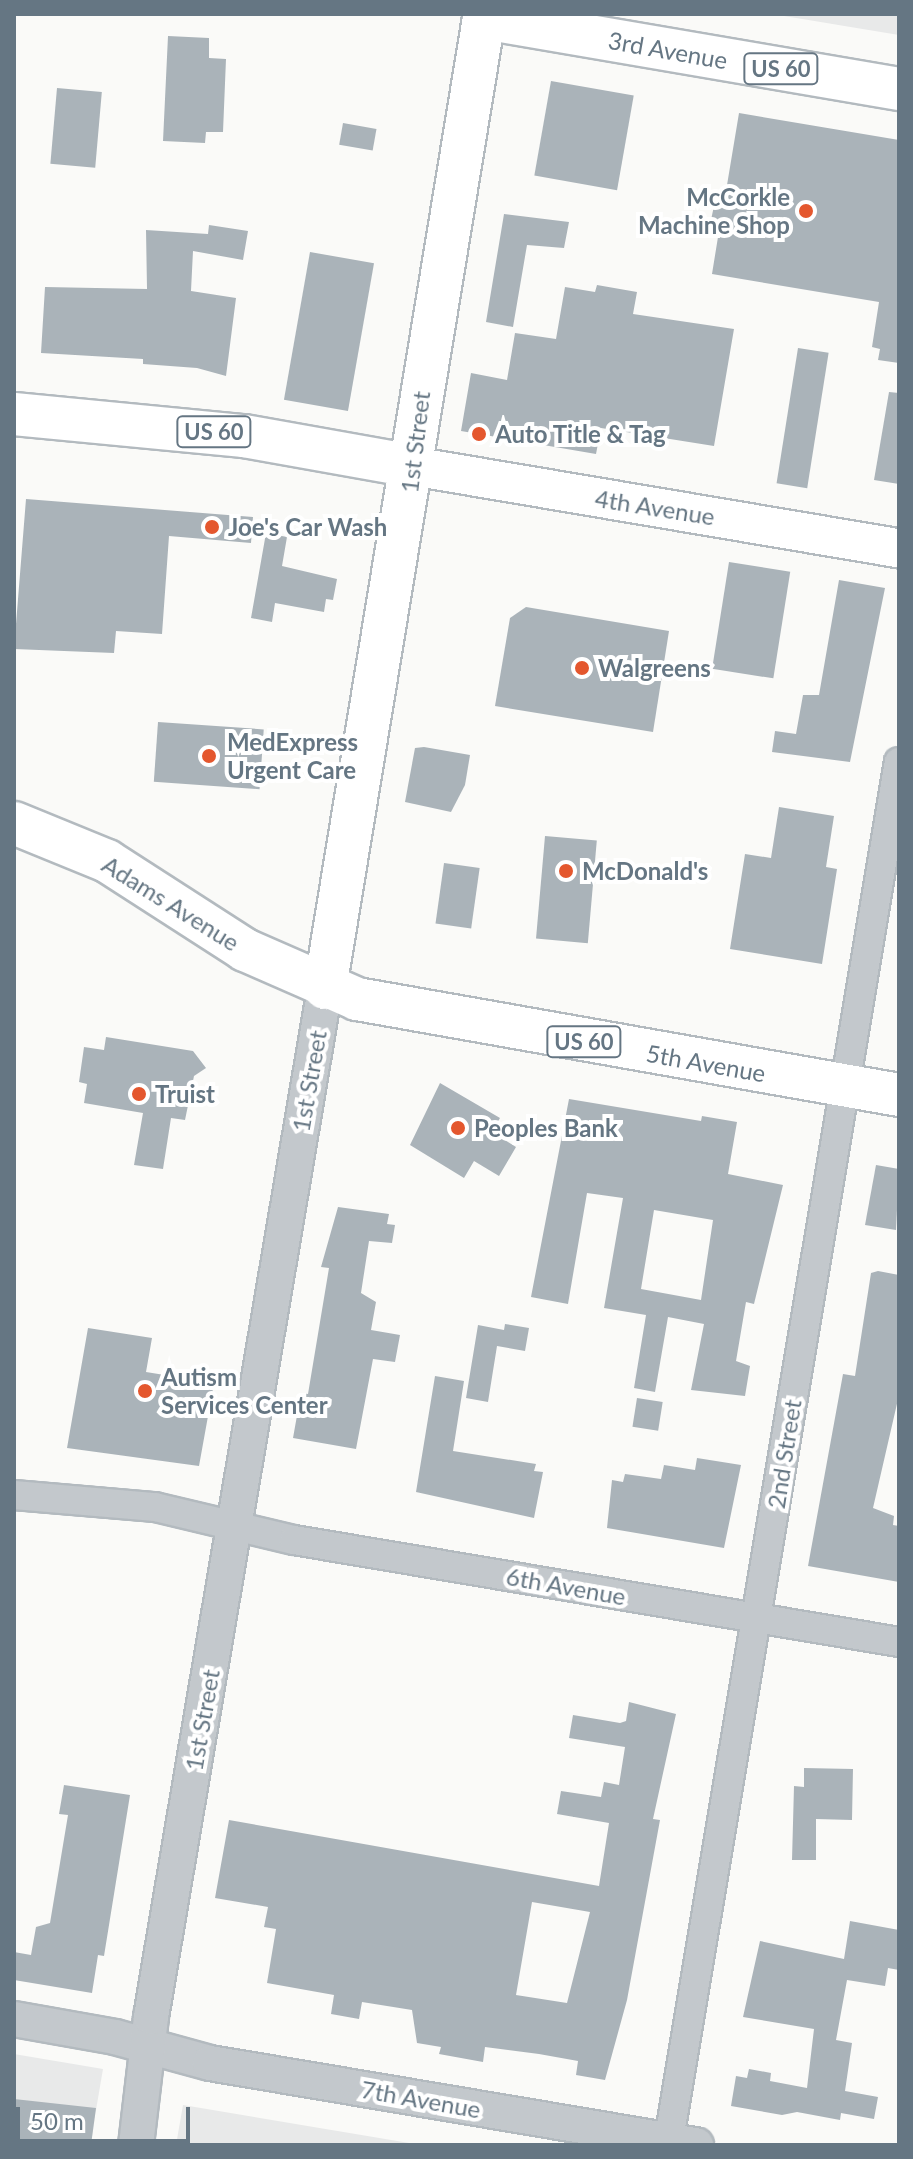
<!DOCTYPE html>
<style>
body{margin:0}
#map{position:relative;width:913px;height:2159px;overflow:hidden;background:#fafaf8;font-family:Lato,sans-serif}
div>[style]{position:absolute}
.built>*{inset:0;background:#e8e9e9}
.building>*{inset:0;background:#aab3b9;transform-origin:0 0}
.roads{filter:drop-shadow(2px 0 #b3babf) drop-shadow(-2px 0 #b3babf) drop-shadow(0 2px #b3babf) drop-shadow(0 -2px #b3babf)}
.minor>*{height:28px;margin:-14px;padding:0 14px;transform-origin:14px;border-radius:14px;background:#c3c8cc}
.tertiary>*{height:34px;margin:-17px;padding:0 17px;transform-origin:17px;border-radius:17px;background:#c3c8cc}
.secondary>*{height:38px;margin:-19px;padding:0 19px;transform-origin:19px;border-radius:19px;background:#fff}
.primary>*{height:42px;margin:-21px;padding:0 21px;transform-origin:21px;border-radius:21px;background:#fff}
.dots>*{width:22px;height:22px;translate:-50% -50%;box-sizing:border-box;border:4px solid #fff;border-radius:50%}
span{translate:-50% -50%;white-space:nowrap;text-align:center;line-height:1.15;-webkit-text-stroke:8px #fff;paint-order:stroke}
.shield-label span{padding:2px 6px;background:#fff;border:2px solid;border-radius:6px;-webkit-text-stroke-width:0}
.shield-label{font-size:22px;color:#657683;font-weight:700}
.street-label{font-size:24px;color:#657683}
.poi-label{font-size:24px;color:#657683;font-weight:700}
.right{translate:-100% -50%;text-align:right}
.left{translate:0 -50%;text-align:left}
.frame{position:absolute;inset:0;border:16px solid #657683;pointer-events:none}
.scale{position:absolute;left:16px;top:2107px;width:174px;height:36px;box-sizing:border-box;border:4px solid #657683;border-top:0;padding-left:10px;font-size:24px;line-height:28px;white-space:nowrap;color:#657683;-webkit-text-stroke:6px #fff;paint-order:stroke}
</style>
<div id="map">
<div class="built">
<i style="clip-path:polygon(772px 14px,899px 14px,899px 35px)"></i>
<i style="clip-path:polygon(14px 2054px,103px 2069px,90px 2145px,14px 2145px)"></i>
<i style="clip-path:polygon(183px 2105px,421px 2145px,176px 2145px)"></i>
</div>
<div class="building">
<i style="clip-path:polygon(168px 36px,209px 38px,209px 58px,226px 59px,223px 132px,206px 132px,205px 143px,163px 141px)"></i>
<i style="left:551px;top:81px;width:84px;height:96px;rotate:10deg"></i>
<i style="left:57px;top:88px;width:45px;height:76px;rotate:5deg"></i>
<i style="clip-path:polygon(739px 113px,899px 140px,899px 363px,878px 360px,880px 349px,872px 347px,879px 302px,712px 274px,718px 237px,710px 235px,711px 220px,715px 201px,724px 203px)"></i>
<i style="left:343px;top:123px;width:34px;height:22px;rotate:10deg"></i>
<i style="clip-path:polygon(504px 214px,569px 222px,564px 248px,527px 245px,513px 327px,486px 322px)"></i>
<i style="clip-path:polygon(209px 225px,248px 231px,243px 260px,193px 251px,191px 291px,236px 298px,226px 376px,197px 368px,143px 364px,143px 359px,41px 353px,45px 287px,147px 289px,146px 230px,208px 234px)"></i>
<i style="left:310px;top:252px;width:65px;height:150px;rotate:10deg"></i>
<i style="clip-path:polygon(597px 285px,637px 292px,633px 314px,734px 329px,714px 446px,601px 428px,596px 454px,461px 431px,471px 373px,507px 380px,515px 333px,556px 339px,565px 287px,595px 292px)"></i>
<i style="left:798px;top:348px;width:31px;height:137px;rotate:9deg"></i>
<i style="clip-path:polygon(889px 392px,899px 393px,899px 484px,874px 480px)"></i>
<i style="clip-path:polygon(26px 499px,253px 517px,251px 543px,169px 536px,162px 634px,116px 631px,114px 653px,14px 649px)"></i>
<i style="clip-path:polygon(266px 533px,287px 537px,282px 566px,337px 579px,333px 600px,326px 599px,324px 612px,275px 603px,272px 622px,251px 618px)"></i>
<i style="left:729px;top:562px;width:62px;height:108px;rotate:9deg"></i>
<i style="clip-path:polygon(839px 580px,885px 588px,850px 762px,772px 752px,775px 731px,796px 734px,803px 695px,819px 695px)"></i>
<i style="clip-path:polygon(526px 607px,669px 631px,653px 732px,495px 706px,510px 618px)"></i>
<i style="left:158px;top:722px;width:106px;height:60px;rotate:4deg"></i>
<i style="clip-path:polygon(424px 747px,470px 755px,465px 785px,451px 812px,405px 802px,415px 748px)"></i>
<i style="clip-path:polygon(779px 807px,834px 816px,826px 867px,837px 869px,822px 964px,730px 949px,745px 854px,771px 858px)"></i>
<i style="left:545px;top:836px;width:52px;height:103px;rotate:5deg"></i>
<i style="left:444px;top:863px;width:36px;height:61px;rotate:8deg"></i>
<i style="clip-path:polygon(106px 1037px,193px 1051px,206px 1068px,194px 1076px,185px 1120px,171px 1118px,163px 1169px,134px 1165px,143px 1113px,84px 1103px,87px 1084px,79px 1082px,84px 1047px,104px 1050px)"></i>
<i style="clip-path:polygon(440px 1083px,500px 1118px,492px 1132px,516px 1147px,499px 1176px,474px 1161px,464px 1178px,410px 1145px)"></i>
<i style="clip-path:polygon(evenodd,569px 1099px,701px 1121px,702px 1116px,737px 1122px,728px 1174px,783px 1185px,754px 1304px,746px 1302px,736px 1361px,750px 1366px,745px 1396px,691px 1390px,704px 1324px,668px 1317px,655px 1392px,634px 1388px,646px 1315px,604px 1308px,623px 1198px,587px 1193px,568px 1304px,531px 1297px,569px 1099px,654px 1210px,713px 1220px,701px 1300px,641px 1289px,654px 1210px)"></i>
<i style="clip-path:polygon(876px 1165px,899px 1169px,896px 1230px,865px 1225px)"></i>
<i style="clip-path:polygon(338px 1207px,389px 1214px,387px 1224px,395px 1225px,392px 1243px,369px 1241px,361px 1293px,376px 1302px,371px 1330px,400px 1335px,395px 1362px,373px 1359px,356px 1449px,293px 1438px,301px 1393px,308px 1394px,329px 1268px,321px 1267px)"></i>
<i style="clip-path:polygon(878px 1271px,899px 1275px,899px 1395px,873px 1508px,894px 1516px,893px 1525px,899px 1526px,899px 1582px,808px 1566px,843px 1374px,855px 1376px,871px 1273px)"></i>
<i style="clip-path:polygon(505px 1324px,529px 1328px,525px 1351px,497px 1346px,488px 1402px,466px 1398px,478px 1325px,504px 1330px)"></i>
<i style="clip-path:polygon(88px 1328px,152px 1338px,146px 1372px,214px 1383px,199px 1466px,67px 1448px)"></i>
<i style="clip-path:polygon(435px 1376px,464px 1381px,453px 1451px,536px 1464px,534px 1471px,543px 1472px,534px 1518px,416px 1492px)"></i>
<i style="left:637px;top:1398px;width:26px;height:29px;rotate:9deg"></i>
<i style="clip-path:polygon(697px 1458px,741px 1465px,724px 1548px,607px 1528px,612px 1480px,623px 1482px,625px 1474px,661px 1479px,664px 1465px,695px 1470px)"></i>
<i style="clip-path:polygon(evenodd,629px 1702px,676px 1714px,653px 1819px,660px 1820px,627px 2000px,605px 2080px,576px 2075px,578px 2061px,539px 2054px,485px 2047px,483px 2062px,439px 2054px,441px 2047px,417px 2043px,412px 2010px,362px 2002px,359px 2019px,331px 2014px,334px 1995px,267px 1983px,276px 1929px,264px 1927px,268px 1907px,215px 1898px,229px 1820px,599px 1886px,609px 1823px,557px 1814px,561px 1791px,601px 1797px,604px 1782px,619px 1785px,625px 1747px,569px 1738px,573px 1715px,620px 1723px,626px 1721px,629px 1702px,532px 1902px,590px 1912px,567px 2003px,516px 1995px,532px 1902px)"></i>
<i style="clip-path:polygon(804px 1768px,853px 1769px,852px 1820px,816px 1819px,816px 1860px,792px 1860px,794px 1786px,804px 1787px)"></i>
<i style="clip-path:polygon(64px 1785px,130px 1795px,104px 1956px,98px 1955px,92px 1993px,14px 1980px,14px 1952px,31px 1955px,36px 1927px,50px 1923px,68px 1815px,59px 1814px)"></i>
<i style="clip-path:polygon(850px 1921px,899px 1930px,899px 1970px,888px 1968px,885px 1986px,847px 1980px,836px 2040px,852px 2043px,845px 2091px,878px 2097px,874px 2119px,841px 2113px,840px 2120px,797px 2112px,782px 2115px,731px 2106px,736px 2076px,747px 2078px,749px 2069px,771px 2073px,770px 2081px,807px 2088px,814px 2029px,743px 2017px,760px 1941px,844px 1959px)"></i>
<i style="clip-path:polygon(14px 2099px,96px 2108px,91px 2145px,14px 2145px)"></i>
</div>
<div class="roads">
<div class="minor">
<i style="left:14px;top:1495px;width:142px;rotate:4.9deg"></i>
<i style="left:155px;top:1507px;width:143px;rotate:13.4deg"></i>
<i style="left:294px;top:1540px;width:614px;rotate:9.57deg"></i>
<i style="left:668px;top:2145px;width:1402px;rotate:-80.52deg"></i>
</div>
<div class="tertiary">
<i style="left:14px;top:2019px;width:103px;rotate:10.1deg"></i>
<i style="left:115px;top:2037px;width:98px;rotate:15.3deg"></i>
<i style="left:210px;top:2063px;width:493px;rotate:9.6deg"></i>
<i style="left:136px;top:2145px;width:129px;rotate:-83.3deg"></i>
<i style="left:151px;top:2017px;width:1044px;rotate:-80.4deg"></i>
</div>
<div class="secondary">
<i style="left:412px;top:466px;width:494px;rotate:9.6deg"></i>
</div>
<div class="primary">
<i style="left:14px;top:414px;width:231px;rotate:5.5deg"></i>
<i style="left:244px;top:436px;width:171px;rotate:10.1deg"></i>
<i style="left:14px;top:823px;width:100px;rotate:22.2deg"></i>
<i style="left:107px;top:861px;width:164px;rotate:32.8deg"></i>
<i style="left:245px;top:950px;width:122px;rotate:23.6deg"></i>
<i style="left:357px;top:999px;width:550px;rotate:10.04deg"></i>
<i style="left:325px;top:988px;width:983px;rotate:-80.69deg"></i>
<i style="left:484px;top:18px;width:421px;rotate:9.7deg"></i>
</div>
</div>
<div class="dots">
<i style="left:806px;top:211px;background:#e4572e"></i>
<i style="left:479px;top:434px;background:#e4572e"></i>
<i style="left:212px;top:527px;background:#e4572e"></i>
<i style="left:582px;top:668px;background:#e4572e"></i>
<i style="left:209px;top:756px;background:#e4572e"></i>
<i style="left:566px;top:871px;background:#e4572e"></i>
<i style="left:139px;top:1094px;background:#e4572e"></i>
<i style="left:458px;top:1128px;background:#e4572e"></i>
<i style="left:145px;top:1391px;background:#e4572e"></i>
</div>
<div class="shield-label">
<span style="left:781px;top:69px">US 60</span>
<span style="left:214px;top:432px">US 60</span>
<span style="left:584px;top:1042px">US 60</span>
</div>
<div class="street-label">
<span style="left:668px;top:50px;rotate:10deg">3rd Avenue</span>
<span style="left:415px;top:442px;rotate:-83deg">1st Street</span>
<span style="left:655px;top:507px;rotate:9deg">4th Avenue</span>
<span style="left:171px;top:903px;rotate:32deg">Adams Avenue</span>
<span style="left:706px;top:1063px;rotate:10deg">5th Avenue</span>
<span style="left:309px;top:1081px;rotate:-80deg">1st Street</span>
<span style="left:784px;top:1454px;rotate:-81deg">2nd Street</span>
<span style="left:566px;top:1586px;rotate:10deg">6th Avenue</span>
<span style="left:202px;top:1720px;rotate:-80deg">1st Street</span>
<span style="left:421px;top:2099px;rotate:10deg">7th Avenue</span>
</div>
<div class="poi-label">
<span class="right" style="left:790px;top:211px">McCorkle<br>Machine Shop</span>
<span class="left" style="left:495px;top:434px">Auto Title &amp; Tag</span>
<span class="left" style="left:228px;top:527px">Joe's Car Wash</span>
<span class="left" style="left:598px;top:668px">Walgreens</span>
<span class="left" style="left:227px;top:756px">MedExpress<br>Urgent Care</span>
<span class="left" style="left:582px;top:871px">McDonald's</span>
<span class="left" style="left:155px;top:1094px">Truist</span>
<span class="left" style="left:474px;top:1128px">Peoples Bank</span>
<span class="left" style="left:161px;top:1391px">Autism<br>Services Center</span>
</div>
<div class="frame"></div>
<div class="scale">50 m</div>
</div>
